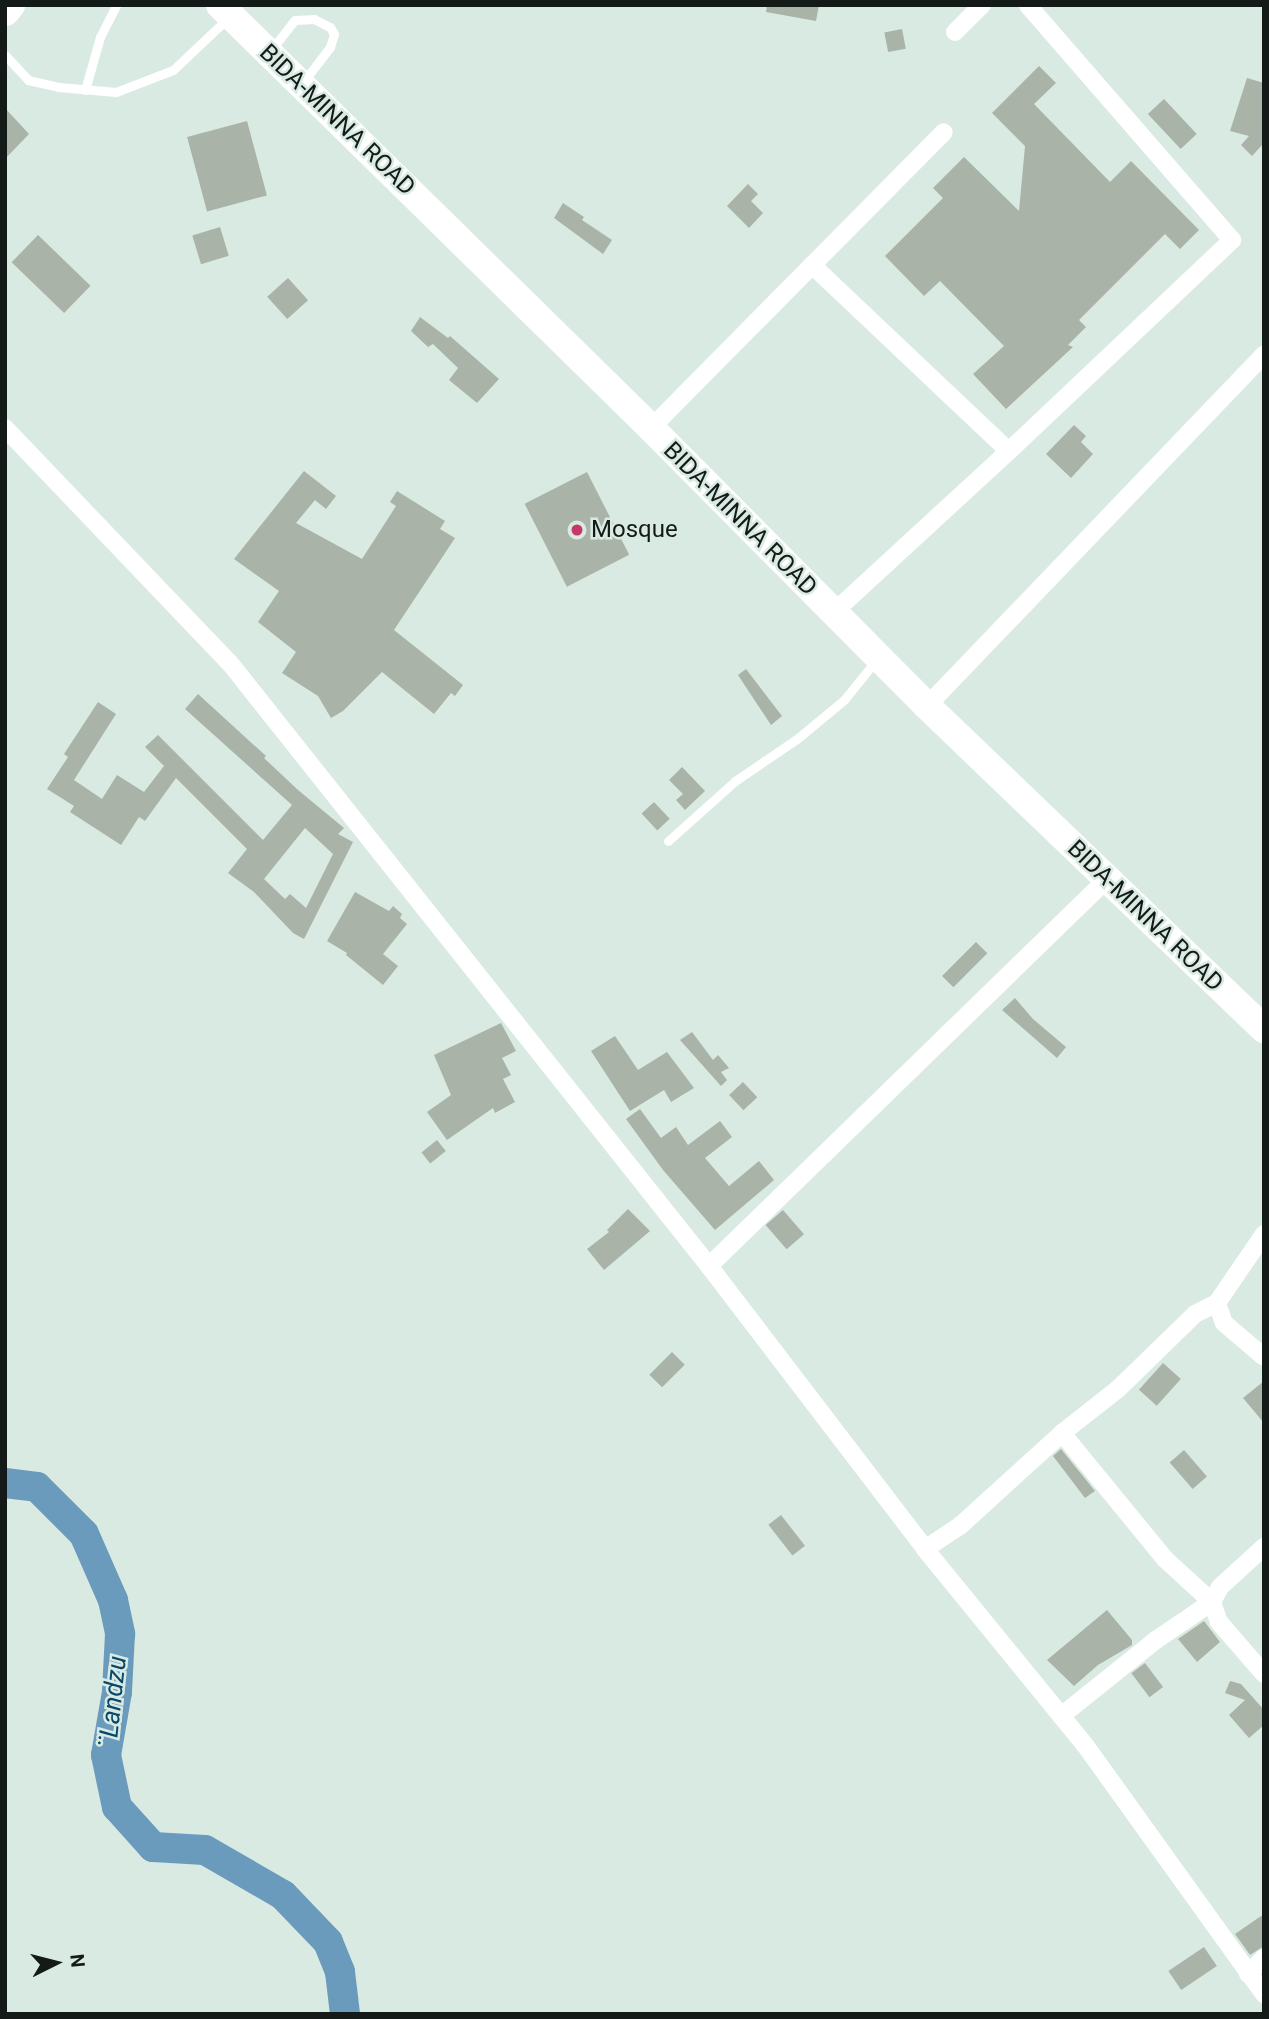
<!DOCTYPE html>
<meta charset="utf-8">
<style>
body{margin:0}
#map{position:relative;width:1269px;height:2019px;overflow:hidden;background:#d9eae3;font-family:Roboto,sans-serif}
div>[style]{position:absolute}
.river>*{height:30px;margin:-15px;padding:0 15px;transform-origin:15px;border-radius:15px;background:#6a9bbc}
.building>*{inset:0;background:#aab3a7;transform-origin:0 0}
.service>*{height:9px;margin:-4.5px;padding:0 4.5px;transform-origin:4.5px;border-radius:4.5px;background:#fff}
.minor>*{height:18px;margin:-9px;padding:0 9px;transform-origin:9px;border-radius:9px;background:#fff}
.primary>*{height:28px;margin:-14px;padding:0 14px;transform-origin:14px;border-radius:14px;background:#fff}
.trunk>*{height:30px;margin:-15px;padding:0 15px;transform-origin:15px;border-radius:15px;background:#fff}
.dots>*{width:19px;height:19px;translate:-50% -50%;box-sizing:border-box;border:4px solid #d9eae3;border-radius:50%}
span{translate:-50% -50%;white-space:nowrap;text-align:center;line-height:1.15;-webkit-text-stroke:5px #d9eae3;paint-order:stroke}
.street-label{font-size:24px;color:#141a17}
.poi-label{font-size:24px;color:#141a17}
.left{translate:0 -50%;text-align:left}
.water-label{font-size:26px;color:#074769;font-style:italic}
.frame{position:absolute;inset:0;border:7px solid #141a17;pointer-events:none}
.north{position:absolute;left:21px;top:1928px;width:70px;height:70px;-webkit-text-stroke:5px #d9eae3;paint-order:stroke;rotate:84deg;font-size:19px;font-weight:700;line-height:28px;text-align:center;color:#141a17}
.north::after{content:'';display:block;margin:auto;width:24px;height:32px;background:#141a17;clip-path:polygon(50% 0,100% 100%,50% 72%,0 100%)}
</style>
<div id="map">
<div class="river">
<i style="left:5px;top:1483px;width:32px;rotate:7deg"></i>
<i style="left:37px;top:1487px;width:66px;rotate:45deg"></i>
<i style="left:84px;top:1534px;width:72px;rotate:66.3deg"></i>
<i style="left:113px;top:1600px;width:35px;rotate:78deg"></i>
<i style="left:120px;top:1634px;width:58px;rotate:93deg"></i>
<i style="left:117px;top:1692px;width:64px;rotate:99.9deg"></i>
<i style="left:106px;top:1755px;width:53px;rotate:78.1deg"></i>
<i style="left:117px;top:1807px;width:54px;rotate:48deg"></i>
<i style="left:153px;top:1847px;width:52px;rotate:3.3deg"></i>
<i style="left:205px;top:1850px;width:90px;rotate:30deg"></i>
<i style="left:283px;top:1895px;width:65px;rotate:46.2deg"></i>
<i style="left:328px;top:1942px;width:32px;rotate:68deg"></i>
<i style="left:340px;top:1972px;width:42px;rotate:83.2deg"></i>
</div>
<div class="building">
<i style="clip-path:polygon(767px 5px,819px 5px,816px 21px,766px 12px)"></i>
<i style="left:902px;top:29px;width:20px;height:18px;rotate:79deg"></i>
<i style="clip-path:polygon(1039px 66px,1056px 83px,1034px 104px,1110px 182px,1131px 161px,1199px 230px,1180px 249px,1165px 234px,1079px 320px,1086px 327px,1068px 345px,1073px 347px,1006px 409px,973px 374px,1004px 346px,940px 281px,924px 296px,885px 256px,943px 198px,933px 188px,964px 157px,1019px 211px,1025px 146px,992px 113px)"></i>
<i style="clip-path:polygon(1247px 78px,1264px 83px,1264px 143px,1252px 156px,1241px 145px,1249px 136px,1230px 131px)"></i>
<i style="left:1164px;top:99px;width:48px;height:22px;rotate:47deg"></i>
<i style="clip-path:polygon(5px 108px,29px 134px,5px 159px)"></i>
<i style="left:247px;top:121px;width:77px;height:62px;rotate:75deg"></i>
<i style="clip-path:polygon(748px 184px,758px 194px,751px 201px,763px 213px,749px 228px,727px 206px)"></i>
<i style="clip-path:polygon(563px 203px,584px 217px,582px 220px,612px 240px,603px 254px,554px 218px)"></i>
<i style="left:220px;top:227px;width:30px;height:29px;rotate:73deg"></i>
<i style="left:38px;top:235px;width:73px;height:38px;rotate:44deg"></i>
<i style="left:288px;top:278px;width:30px;height:28px;rotate:48deg"></i>
<i style="clip-path:polygon(420px 317px,448px 338px,450px 336px,499px 379px,477px 403px,449px 380px,458px 368px,433px 344px,428px 347px,411px 331px)"></i>
<i style="clip-path:polygon(1074px 425px,1086px 436px,1081px 442px,1093px 454px,1071px 478px,1046px 454px)"></i>
<i style="clip-path:polygon(304px 471px,336px 496px,326px 509px,315px 500px,296px 523px,362px 559px,396px 506px,390px 502px,397px 491px,445px 521px,440px 529px,455px 538px,394px 630px,463px 685px,455px 696px,451px 693px,434px 714px,382px 672px,343px 711px,331px 718px,318px 696px,282px 673px,296px 652px,258px 622px,279px 591px,234px 559px)"></i>
<i style="left:587px;top:472px;width:93px;height:70px;rotate:63deg"></i>
<i style="clip-path:polygon(746px 669px,782px 716px,771px 725px,738px 675px)"></i>
<i style="clip-path:polygon(evenodd,198px 694px,266px 756px,264px 758px,298px 790px,344px 828px,338px 834px,353px 842px,304px 939px,293px 933px,254px 892px,228px 873px,247px 849px,176px 778px,145px 821px,139px 817px,121px 845px,70px 812px,74px 806px,47px 789px,68px 757px,64px 754px,98px 702px,116px 714px,74px 780px,102px 799px,117px 775px,144px 792px,164px 766px,145px 747px,158px 735px,263px 840px,292px 805px,185px 709px,198px 694px,305px 828px,333px 854px,306px 908px,290px 894px,285px 899px,264px 879px,305px 828px)"></i>
<i style="clip-path:polygon(682px 767px,705px 791px,685px 810px,676px 800px,683px 794px,669px 780px)"></i>
<i style="left:654px;top:802px;width:23px;height:17px;rotate:47deg"></i>
<i style="clip-path:polygon(355px 892px,389px 911px,393px 906px,402px 914px,400px 918px,407px 924px,383px 954px,398px 966px,383px 985px,346px 955px,347px 953px,327px 941px)"></i>
<i style="left:976px;top:942px;width:16px;height:48px;rotate:45deg"></i>
<i style="clip-path:polygon(1015px 998px,1033px 1019px,1066px 1047px,1057px 1058px,1002px 1010px)"></i>
<i style="clip-path:polygon(501px 1023px,516px 1051px,502px 1058px,511px 1075px,503px 1079px,515px 1102px,495px 1113px,493px 1108px,447px 1140px,427px 1112px,451px 1095px,434px 1055px)"></i>
<i style="clip-path:polygon(692px 1032px,713px 1060px,718px 1055px,729px 1068px,721px 1072px,727px 1080px,721px 1086px,680px 1040px)"></i>
<i style="clip-path:polygon(615px 1036px,638px 1070px,667px 1052px,694px 1088px,671px 1102px,664px 1090px,630px 1111px,591px 1051px)"></i>
<i style="left:743px;top:1082px;width:21px;height:19px;rotate:47deg"></i>
<i style="clip-path:polygon(640px 1109px,661px 1138px,676px 1127px,688px 1145px,720px 1121px,732px 1137px,705px 1158px,729px 1186px,759px 1161px,774px 1180px,715px 1230px,663px 1170px,626px 1119px)"></i>
<i style="left:437px;top:1140px;width:14px;height:20px;rotate:51deg"></i>
<i style="clip-path:polygon(628px 1209px,650px 1231px,604px 1270px,587px 1249px,609px 1232px,607px 1230px)"></i>
<i style="left:783px;top:1210px;width:32px;height:23px;rotate:49deg"></i>
<i style="left:672px;top:1352px;width:18px;height:32px;rotate:45deg"></i>
<i style="left:1163px;top:1363px;width:24px;height:36px;rotate:42deg"></i>
<i style="clip-path:polygon(1264px 1381px,1264px 1423px,1243px 1398px)"></i>
<i style="clip-path:polygon(1061px 1449px,1095px 1491px,1085px 1498px,1053px 1456px)"></i>
<i style="left:1184px;top:1450px;width:35px;height:19px;rotate:49deg"></i>
<i style="left:781px;top:1515px;width:39px;height:16px;rotate:52deg"></i>
<i style="clip-path:polygon(1107px 1610px,1132px 1640px,1132px 1645px,1098px 1665px,1074px 1686px,1047px 1660px)"></i>
<i style="clip-path:polygon(1204px 1621px,1220px 1642px,1197px 1662px,1178px 1639px)"></i>
<i style="left:1145px;top:1663px;width:30px;height:17px;rotate:53deg"></i>
<i style="clip-path:polygon(1230px 1681px,1241px 1684px,1264px 1710px,1264px 1725px,1249px 1738px,1229px 1715px,1245px 1700px,1225px 1693px)"></i>
<i style="clip-path:polygon(1264px 1914px,1264px 1946px,1250px 1955px,1235px 1934px)"></i>
<i style="left:1204px;top:1947px;width:23px;height:43px;rotate:56deg"></i>
</div>
<div class="service">
<i style="left:272px;top:49px;width:37px;rotate:-52deg"></i>
<i style="left:295px;top:20px;width:19px;rotate:-3deg"></i>
<i style="left:314px;top:19px;width:18px;rotate:27deg"></i>
<i style="left:330px;top:27px;width:8px;rotate:60deg"></i>
<i style="left:334px;top:34px;width:14px;rotate:107deg"></i>
<i style="left:330px;top:47px;width:43px;rotate:127.4deg"></i>
<i style="left:5px;top:55px;width:34px;rotate:47deg"></i>
<i style="left:28px;top:80px;width:31px;rotate:13deg"></i>
<i style="left:58px;top:87px;width:58px;rotate:4.9deg"></i>
<i style="left:116px;top:92px;width:61px;rotate:-21.1deg"></i>
<i style="left:173px;top:70px;width:76px;rotate:-43.4deg"></i>
<i style="left:85px;top:90px;width:55px;rotate:-74.2deg"></i>
<i style="left:100px;top:37px;width:36px;rotate:-63deg"></i>
<i style="left:668px;top:841px;width:90px;rotate:-41.8deg"></i>
<i style="left:735px;top:781px;width:76px;rotate:-34.3deg"></i>
<i style="left:798px;top:738px;width:60px;rotate:-39.6deg"></i>
<i style="left:844px;top:700px;width:53px;rotate:-51.2deg"></i>
</div>
<div class="minor">
<i style="left:955px;top:32px;width:38px;rotate:-45deg"></i>
<i style="left:812px;top:265px;width:271px;rotate:43.4deg"></i>
<i style="left:1009px;top:451px;width:239px;rotate:137.4deg"></i>
<i style="left:5px;top:428px;width:324px;rotate:46.3deg"></i>
<i style="left:229px;top:662px;width:772px;rotate:51.53deg"></i>
<i style="left:709px;top:1266px;width:356px;rotate:52.6deg"></i>
<i style="left:925px;top:1549px;width:253px;rotate:50.8deg"></i>
<i style="left:1085px;top:1745px;width:307px;rotate:54.3deg"></i>
<i style="left:651px;top:428px;width:416px;rotate:-45.3deg"></i>
<i style="left:1009px;top:451px;width:307px;rotate:-43.4deg"></i>
<i style="left:1232px;top:240px;width:311px;rotate:-131deg"></i>
<i style="left:927px;top:706px;width:487px;rotate:-46.2deg"></i>
<i style="left:1264px;top:1234px;width:83px;rotate:124.3deg"></i>
<i style="left:1217px;top:1303px;width:21px;rotate:71deg"></i>
<i style="left:1224px;top:1323px;width:52px;rotate:40.4deg"></i>
<i style="left:709px;top:1266px;width:552px;rotate:-44.19deg"></i>
<i style="left:1264px;top:1547px;width:59px;rotate:137.7deg"></i>
<i style="left:1220px;top:1587px;width:17px;rotate:118deg"></i>
<i style="left:1212px;top:1602px;width:21px;rotate:71deg"></i>
<i style="left:1219px;top:1622px;width:69px;rotate:49.1deg"></i>
<i style="left:925px;top:1549px;width:43px;rotate:-33.7deg"></i>
<i style="left:961px;top:1525px;width:137px;rotate:-42.3deg"></i>
<i style="left:1062px;top:1433px;width:71px;rotate:-38.2deg"></i>
<i style="left:1118px;top:1389px;width:107px;rotate:-44.2deg"></i>
<i style="left:1195px;top:1314px;width:25px;rotate:-27deg"></i>
<i style="left:1061px;top:1716px;width:122px;rotate:-38.7deg"></i>
<i style="left:1156px;top:1640px;width:68px;rotate:-34.2deg"></i>
<i style="left:1212px;top:1602px;width:64px;rotate:-137.5deg"></i>
<i style="left:1165px;top:1559px;width:163px;rotate:-129.3deg"></i>
<i style="left:1248px;top:1974px;width:23px;rotate:-45deg"></i>
</div>
<div class="primary">
<i style="left:220px;top:5px;width:604px;rotate:44.46deg"></i>
<i style="left:651px;top:428px;width:392px;rotate:45.2deg"></i>
<i style="left:927px;top:706px;width:467px;rotate:43.8deg"></i>
</div>
<div class="trunk">
<i style="left:5px;top:11px;width:8px;rotate:-50deg"></i>
</div>
<div class="dots">
<i style="left:577px;top:530px;background:#c43767"></i>
</div>
<div class="street-label">
<span style="left:337px;top:120px;rotate:44deg">BIDA-MINNA ROAD</span>
<span style="left:740px;top:519px;rotate:45deg">BIDA-MINNA ROAD</span>
<span style="left:1145px;top:916px;rotate:44deg">BIDA-MINNA ROAD</span>
</div>
<div class="poi-label">
<span class="left" style="left:591px;top:530px">Mosque</span>
</div>
<div class="water-label">
<span style="left:113px;top:1702px;rotate:-84deg">¨Landzu</span>
</div>
<div class="frame"></div>
<div class="north">N</div>
</div>
